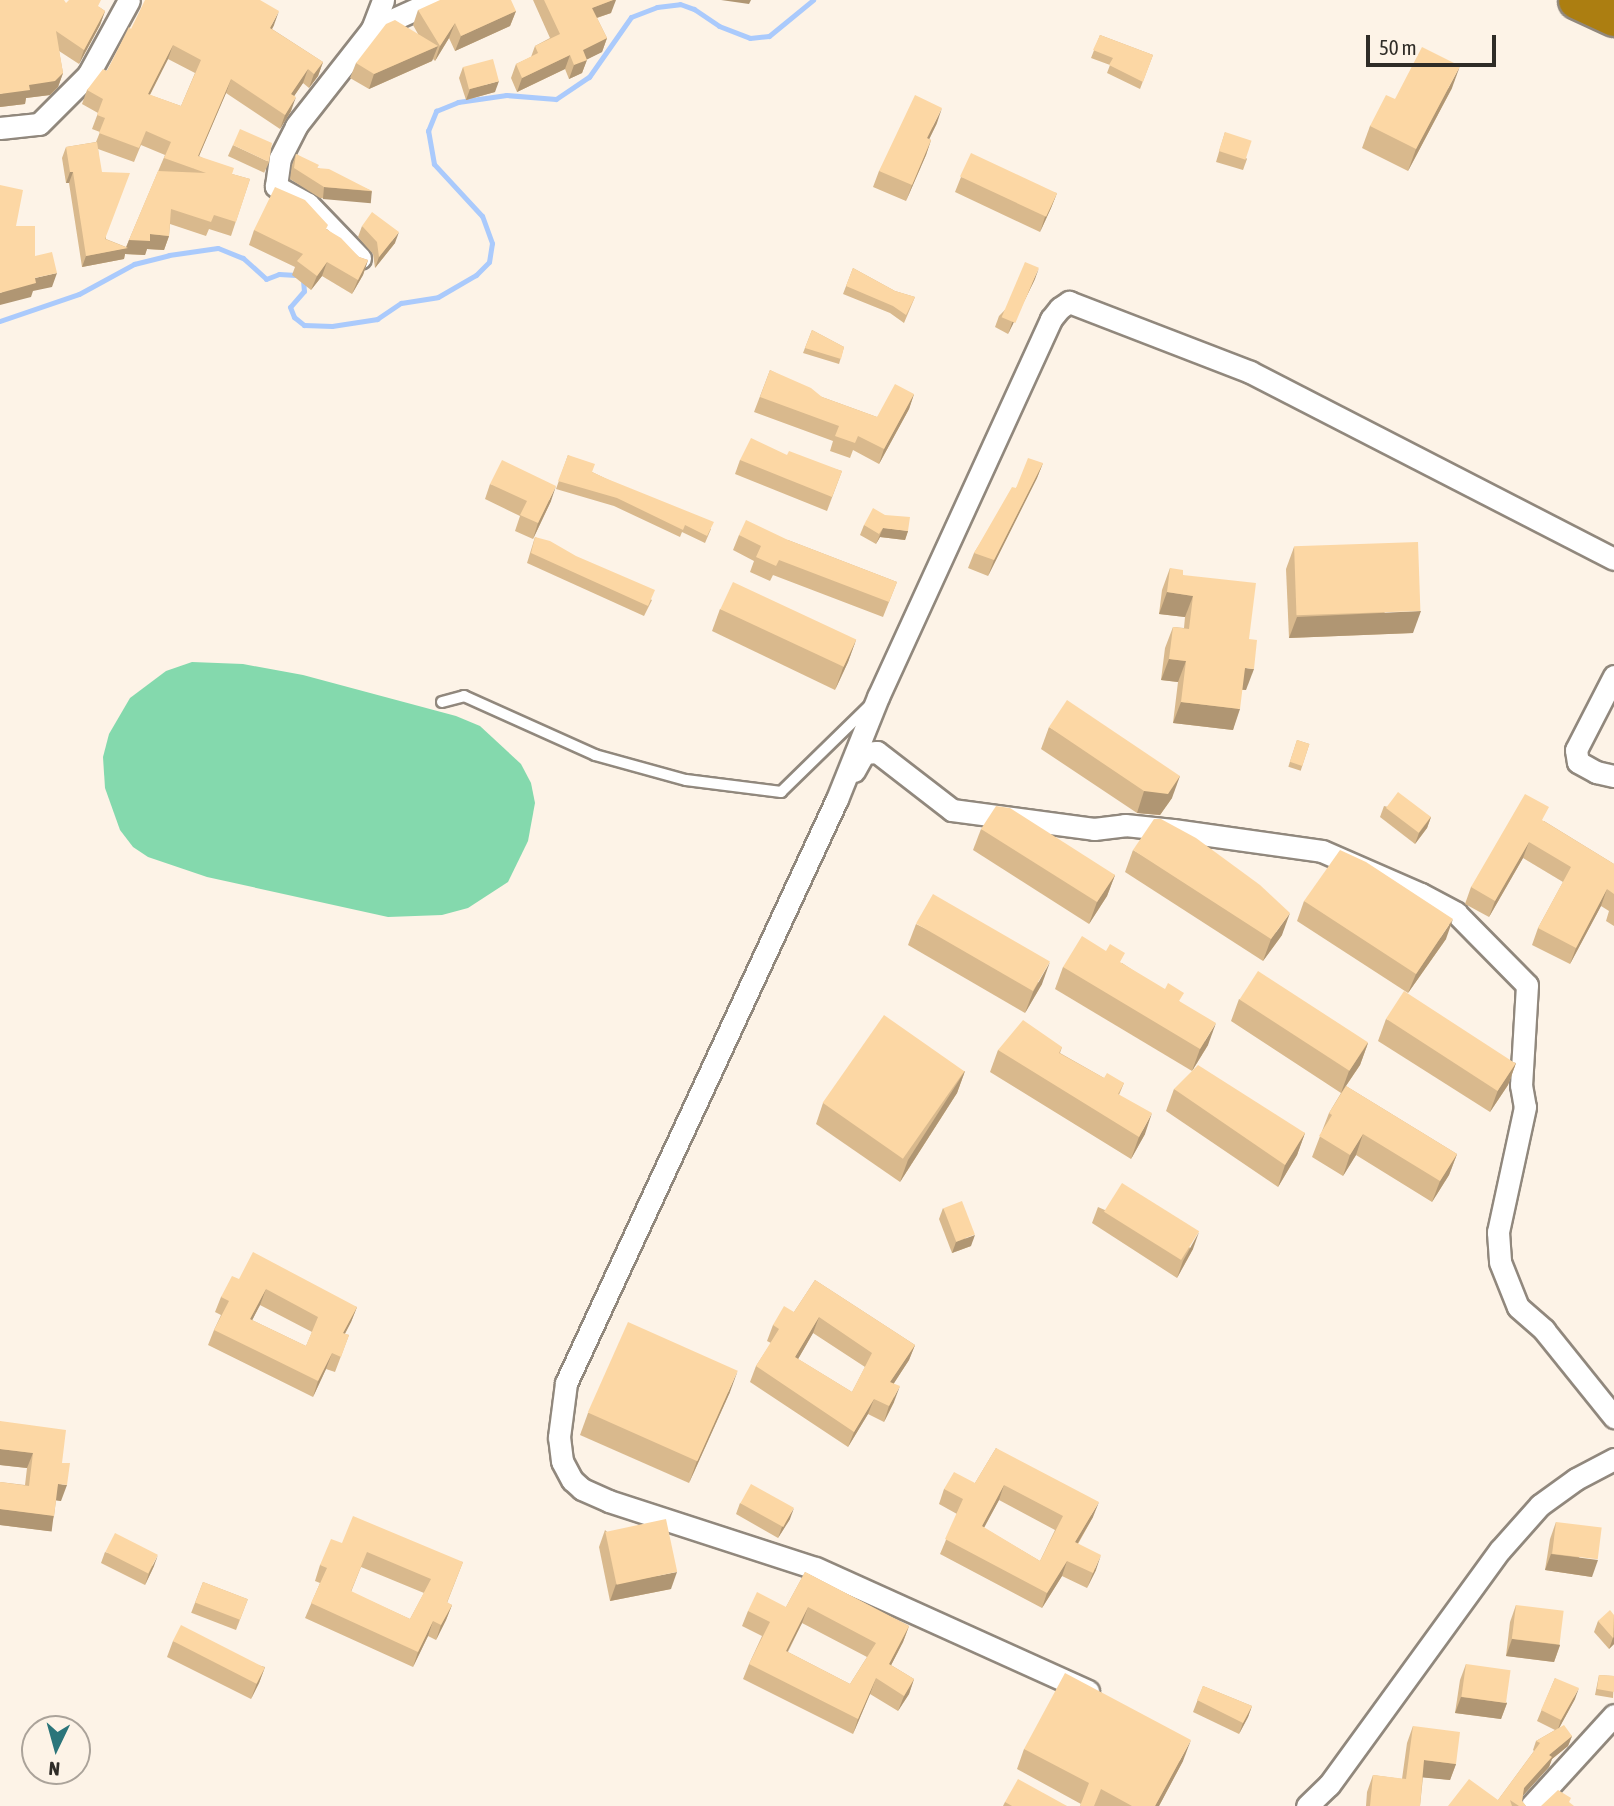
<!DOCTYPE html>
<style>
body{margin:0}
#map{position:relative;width:1614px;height:1806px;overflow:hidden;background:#fdf3e7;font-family:"Asap Condensed",sans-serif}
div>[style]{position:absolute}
.green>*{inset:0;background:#84d9ad}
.stream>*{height:5px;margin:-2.5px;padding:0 2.5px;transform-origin:2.5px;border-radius:2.5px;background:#aacafc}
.roads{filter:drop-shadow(2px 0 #91887d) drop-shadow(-2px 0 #91887d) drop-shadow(0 2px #91887d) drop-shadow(0 -2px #91887d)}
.lane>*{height:10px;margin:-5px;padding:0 5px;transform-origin:5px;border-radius:5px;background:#fff}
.street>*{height:21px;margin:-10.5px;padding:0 10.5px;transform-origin:10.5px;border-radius:10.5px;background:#fff}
.highway>*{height:37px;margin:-18.5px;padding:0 18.5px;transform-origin:18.5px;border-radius:18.5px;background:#ac7e11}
.wall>*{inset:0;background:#d9b98d;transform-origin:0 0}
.shaded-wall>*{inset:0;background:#b09673;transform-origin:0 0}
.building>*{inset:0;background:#fcd7a4;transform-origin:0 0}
span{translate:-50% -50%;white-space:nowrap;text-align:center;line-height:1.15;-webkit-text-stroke:6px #fdf3e7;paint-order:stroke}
.north{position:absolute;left:21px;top:1715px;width:70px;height:70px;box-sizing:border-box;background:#fdf3e7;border:2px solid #aba39a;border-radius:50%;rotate:185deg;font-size:19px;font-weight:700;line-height:28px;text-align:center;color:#2f2c27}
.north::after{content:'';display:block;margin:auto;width:24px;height:32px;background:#2b757a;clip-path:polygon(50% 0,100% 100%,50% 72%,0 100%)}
.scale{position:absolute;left:1366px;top:35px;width:130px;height:32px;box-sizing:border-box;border:4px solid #2f2c27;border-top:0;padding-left:9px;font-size:21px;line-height:24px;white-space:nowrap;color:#2f2c27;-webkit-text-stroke:5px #fdf3e7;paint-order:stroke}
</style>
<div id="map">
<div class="green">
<i style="clip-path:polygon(192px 662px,243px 664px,303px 675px,456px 716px,480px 726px,521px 764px,531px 783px,535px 803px,528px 841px,508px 882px,468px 908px,442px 915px,388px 917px,207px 877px,148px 857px,133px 847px,120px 830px,105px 788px,103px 757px,109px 734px,130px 698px,166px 671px)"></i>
</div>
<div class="stream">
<i style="left:303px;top:280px;width:11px;rotate:85deg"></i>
<i style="left:304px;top:291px;width:21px;rotate:131deg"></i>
<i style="left:290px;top:307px;width:11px;rotate:68deg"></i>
<i style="left:294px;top:317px;width:13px;rotate:39deg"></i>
<i style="left:304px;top:325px;width:28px;rotate:2deg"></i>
<i style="left:332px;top:326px;width:46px;rotate:-8.8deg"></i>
<i style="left:377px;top:319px;width:29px;rotate:-34deg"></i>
<i style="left:401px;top:303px;width:37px;rotate:-9deg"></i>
<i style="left:438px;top:297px;width:44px;rotate:-30.1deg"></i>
<i style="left:476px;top:275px;width:18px;rotate:-45deg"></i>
<i style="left:489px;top:262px;width:19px;rotate:-81deg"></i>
<i style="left:492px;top:243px;width:29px;rotate:-110deg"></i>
<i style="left:482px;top:216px;width:71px;rotate:-132.7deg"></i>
<i style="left:434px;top:164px;width:34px;rotate:-100deg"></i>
<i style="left:428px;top:131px;width:22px;rotate:-68deg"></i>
<i style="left:436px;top:111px;width:24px;rotate:-22deg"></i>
<i style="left:458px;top:102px;width:49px;rotate:-8.3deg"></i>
<i style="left:506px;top:95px;width:50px;rotate:4.6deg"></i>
<i style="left:556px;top:99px;width:40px;rotate:-34deg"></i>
<i style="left:589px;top:77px;width:73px;rotate:-55deg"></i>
<i style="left:631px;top:17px;width:28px;rotate:-21deg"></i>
<i style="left:657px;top:7px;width:23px;rotate:-7deg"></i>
<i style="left:680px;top:4px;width:15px;rotate:20deg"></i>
<i style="left:694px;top:9px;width:30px;rotate:34deg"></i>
<i style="left:719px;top:26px;width:33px;rotate:21deg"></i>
<i style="left:750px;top:38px;width:19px;rotate:-6deg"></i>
<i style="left:769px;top:36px;width:57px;rotate:-39.3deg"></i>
<i style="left:0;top:321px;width:83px;rotate:-18.9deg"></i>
<i style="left:79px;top:294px;width:63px;rotate:-28.6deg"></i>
<i style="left:134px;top:264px;width:36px;rotate:-14deg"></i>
<i style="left:169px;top:255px;width:49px;rotate:-8.1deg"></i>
<i style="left:218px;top:248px;width:27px;rotate:22deg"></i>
<i style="left:243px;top:258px;width:31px;rotate:42deg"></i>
<i style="left:266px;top:279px;width:14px;rotate:-21deg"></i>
<i style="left:279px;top:274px;width:17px;rotate:3deg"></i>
</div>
<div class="roads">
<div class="lane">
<i style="left:442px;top:702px;width:23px;rotate:-15deg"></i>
<i style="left:464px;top:696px;width:144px;rotate:24.2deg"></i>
<i style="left:595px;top:755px;width:94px;rotate:15.4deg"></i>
<i style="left:686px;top:780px;width:96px;rotate:7.2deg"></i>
<i style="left:781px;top:792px;width:123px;rotate:-44.3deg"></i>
</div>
<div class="street">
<i style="left:372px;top:29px;width:70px;rotate:-24.4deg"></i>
<i style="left:0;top:128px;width:39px;rotate:-6deg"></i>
<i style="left:39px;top:124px;width:69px;rotate:-45deg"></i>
<i style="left:88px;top:75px;width:85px;rotate:-61.3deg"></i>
<i style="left:360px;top:258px;width:75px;rotate:-133.9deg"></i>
<i style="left:308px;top:204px;width:37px;rotate:-151deg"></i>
<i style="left:276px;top:186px;width:28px;rotate:-82deg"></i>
<i style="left:280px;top:158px;width:36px;rotate:-63deg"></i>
<i style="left:296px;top:126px;width:123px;rotate:-51.9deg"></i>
<i style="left:372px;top:29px;width:31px;rotate:-69deg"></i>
<i style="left:1614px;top:676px;width:83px;rotate:117.2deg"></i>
<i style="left:1576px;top:750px;width:12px;rotate:81deg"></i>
<i style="left:1578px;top:762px;width:21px;rotate:29deg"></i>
<i style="left:1596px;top:772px;width:18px;rotate:13deg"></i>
<i style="left:854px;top:771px;width:21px;rotate:-61deg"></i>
<i style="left:864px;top:753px;width:13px;rotate:-4deg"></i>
<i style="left:877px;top:752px;width:95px;rotate:37.7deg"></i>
<i style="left:952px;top:810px;width:143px;rotate:7.6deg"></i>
<i style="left:1094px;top:829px;width:31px;rotate:-7deg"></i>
<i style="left:1125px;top:825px;width:48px;rotate:5.9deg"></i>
<i style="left:1173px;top:830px;width:150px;rotate:8deg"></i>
<i style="left:1322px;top:851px;width:108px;rotate:23.5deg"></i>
<i style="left:1421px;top:894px;width:40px;rotate:28deg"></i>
<i style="left:1456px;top:913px;width:101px;rotate:45.4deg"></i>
<i style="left:1527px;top:985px;width:100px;rotate:93.4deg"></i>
<i style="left:1521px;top:1085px;width:22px;rotate:80deg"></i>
<i style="left:1525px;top:1107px;width:128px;rotate:102.2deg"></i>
<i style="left:1498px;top:1232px;width:30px;rotate:86deg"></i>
<i style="left:1500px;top:1262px;width:48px;rotate:68.2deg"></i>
<i style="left:1518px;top:1307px;width:35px;rotate:41deg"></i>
<i style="left:1544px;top:1330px;width:112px;rotate:51.2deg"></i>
<i style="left:1088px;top:1691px;width:299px;rotate:-155.7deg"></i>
<i style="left:815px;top:1568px;width:217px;rotate:-162deg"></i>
<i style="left:609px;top:1501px;width:30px;rotate:-156deg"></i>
<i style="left:582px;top:1489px;width:13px;rotate:-138deg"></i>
<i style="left:572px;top:1480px;width:21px;rotate:-118deg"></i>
<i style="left:562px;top:1461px;width:24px;rotate:-97deg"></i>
<i style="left:559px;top:1437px;width:54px;rotate:-82.6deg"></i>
<i style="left:566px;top:1383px;width:644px;rotate:-65.11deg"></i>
<i style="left:837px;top:799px;width:110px;rotate:-68.1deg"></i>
<i style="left:878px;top:697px;width:416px;rotate:-65.4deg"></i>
<i style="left:1051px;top:319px;width:14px;rotate:-51deg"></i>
<i style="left:1060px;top:308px;width:11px;rotate:-34deg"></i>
<i style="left:1069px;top:302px;width:194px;rotate:21.1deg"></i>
<i style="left:1250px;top:372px;width:409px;rotate:27.2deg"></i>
<i style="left:1307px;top:1806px;width:30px;rotate:-44deg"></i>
<i style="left:1329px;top:1785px;width:291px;rotate:-54deg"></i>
<i style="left:1500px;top:1550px;width:60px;rotate:-48.4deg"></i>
<i style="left:1540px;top:1505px;width:44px;rotate:-35.8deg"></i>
<i style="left:1576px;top:1479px;width:43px;rotate:-27.8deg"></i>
<i style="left:1531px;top:1806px;width:123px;rotate:-47.6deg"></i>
</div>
<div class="highway">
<i style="left:1577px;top:0;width:41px;rotate:24.7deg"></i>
</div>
</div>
<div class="wall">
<i style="clip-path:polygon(533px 0,613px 0,611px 13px,597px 18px,607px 38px,602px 52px,587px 59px,582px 73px,569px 79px,565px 69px,517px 92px,511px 78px,516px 64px,531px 57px,535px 46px,550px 38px)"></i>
<i style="clip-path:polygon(66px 3px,99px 7px,105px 11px,100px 25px,79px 64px,59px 51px,63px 73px,58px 87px,50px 95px,26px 98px,25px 104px,0 107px)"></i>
<i style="clip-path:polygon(418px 10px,516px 11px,510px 26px,455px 51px,449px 38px,435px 61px,433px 59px,432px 61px,369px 89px,350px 78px,356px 63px,418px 34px,413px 25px)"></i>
<i style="clip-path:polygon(evenodd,274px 25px,272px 29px,323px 62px,318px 76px,309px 88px,303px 83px,294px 96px,291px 111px,280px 129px,226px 93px,199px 156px,232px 174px,250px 179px,231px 236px,209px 229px,206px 236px,170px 224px,169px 236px,164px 250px,147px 249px,145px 255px,125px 254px,124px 259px,82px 267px,69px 183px,66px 183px,62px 158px,66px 147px,96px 142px,100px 132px,92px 129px,98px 113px,82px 104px,87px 90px,107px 71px,131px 29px,274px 25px,168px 59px,195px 73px,181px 106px,150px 95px,168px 59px,274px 25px,141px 145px,165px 155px,126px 247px,106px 239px,98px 149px,134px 162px,141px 145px)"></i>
<i style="clip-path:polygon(1100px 35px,1153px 55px,1140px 89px,1107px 73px,1110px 65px,1091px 58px)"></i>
<i style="clip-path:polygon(463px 67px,495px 92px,466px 100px,459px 78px)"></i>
<i style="clip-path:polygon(1452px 88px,1408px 171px,1362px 148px,1370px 126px,1395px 99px)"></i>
<i style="clip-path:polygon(937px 123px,929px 139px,931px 140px,926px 155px,906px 201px,873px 187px,879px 171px)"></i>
<i style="clip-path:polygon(1225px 132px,1247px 159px,1243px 170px,1216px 162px)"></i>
<i style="left:233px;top:145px;width:40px;height:12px;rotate:25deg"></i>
<i style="clip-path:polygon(296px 154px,318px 168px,372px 191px,368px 202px,320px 198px,290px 179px,292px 165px)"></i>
<i style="clip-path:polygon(961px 177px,1057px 193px,1051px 208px,1040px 232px,955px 192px)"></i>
<i style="clip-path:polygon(362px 226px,395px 243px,375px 268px,373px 254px,358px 237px)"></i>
<i style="clip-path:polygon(327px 229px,359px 257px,368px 260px,363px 275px,352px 294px,322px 276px,311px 290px,292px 275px,295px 267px,249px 245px,254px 230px)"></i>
<i style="clip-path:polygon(853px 268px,895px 291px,915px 297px,904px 323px,890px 313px,843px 294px)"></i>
<i style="clip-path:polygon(1035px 279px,1008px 334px,995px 327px,999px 316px)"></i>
<i style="clip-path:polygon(812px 330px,844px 347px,839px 364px,803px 353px)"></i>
<i style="clip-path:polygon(770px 370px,822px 397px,877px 417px,914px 394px,909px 409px,879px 464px,853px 450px,850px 458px,830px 451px,833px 441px,754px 412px)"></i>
<i style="clip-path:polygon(568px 455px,592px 472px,711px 529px,705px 543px,682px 532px,680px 537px,614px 506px,556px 489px)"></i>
<i style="clip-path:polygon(787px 455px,842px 471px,827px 511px,735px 474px,740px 460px)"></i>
<i style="clip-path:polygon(1043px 463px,1037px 478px,988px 576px,968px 568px,974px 553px,1016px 488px)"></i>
<i style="clip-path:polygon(490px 484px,551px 501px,533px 539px,515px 531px,520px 516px,485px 499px)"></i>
<i style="clip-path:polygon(864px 525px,908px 531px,905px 540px,880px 537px,876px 544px,860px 535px)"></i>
<i style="clip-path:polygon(739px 535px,788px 540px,897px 582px,883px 617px,773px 575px,770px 581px,750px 572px,754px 561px,733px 550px)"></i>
<i style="clip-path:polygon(535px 537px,652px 600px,644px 616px,527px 563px)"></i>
<i style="clip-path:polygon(1294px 547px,1413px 633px,1289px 638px,1286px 569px)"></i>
<i style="clip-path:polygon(1170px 568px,1183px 575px,1249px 639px,1246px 690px,1242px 690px,1233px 730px,1173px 723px,1178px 682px,1161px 680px,1165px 648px,1173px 627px,1184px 628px,1185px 617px,1159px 614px,1162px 590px)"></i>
<i style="clip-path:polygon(720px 609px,856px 640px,848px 662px,835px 690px,712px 631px)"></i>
<i style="clip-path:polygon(1049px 727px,1172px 798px,1160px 815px,1137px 813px,1041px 749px)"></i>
<i style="left:1297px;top:740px;width:13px;height:28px;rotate:18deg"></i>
<i style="clip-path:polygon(1384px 806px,1431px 817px,1427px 828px,1415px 844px,1380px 817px)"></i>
<i style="clip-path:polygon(1544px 821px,1614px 864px,1614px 926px,1606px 921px,1609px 911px,1601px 906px,1570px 964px,1532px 945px,1538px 928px,1563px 882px,1523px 858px,1489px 917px,1465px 904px,1471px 887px)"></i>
<i style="clip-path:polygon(981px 829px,1115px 875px,1107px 896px,1089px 924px,973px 850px)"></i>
<i style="clip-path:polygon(1133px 850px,1282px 935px,1263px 961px,1125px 872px)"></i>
<i style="clip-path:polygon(1304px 901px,1446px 939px,1408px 993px,1297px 921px)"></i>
<i style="clip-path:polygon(916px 924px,1042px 984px,1025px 1013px,908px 945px)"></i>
<i style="clip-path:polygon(1122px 963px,1180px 1002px,1208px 1045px,1192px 1071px,1055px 989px,1063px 967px)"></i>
<i style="clip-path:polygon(1239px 999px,1368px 1043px,1360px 1065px,1346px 1086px,1457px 1154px,1449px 1175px,1432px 1202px,1356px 1155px,1343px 1176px,1312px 1157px,1329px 1113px,1341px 1093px,1231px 1021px)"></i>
<i style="clip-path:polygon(1386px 1019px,1516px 1063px,1508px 1085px,1490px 1112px,1378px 1041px)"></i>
<i style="clip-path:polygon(1062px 1047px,1060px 1053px,1104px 1078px,1124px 1083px,1119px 1095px,1145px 1134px,1131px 1159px,990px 1072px,998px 1050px)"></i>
<i style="clip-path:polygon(965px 1071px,957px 1093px,900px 1182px,816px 1124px,823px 1103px)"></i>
<i style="clip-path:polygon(1174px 1089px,1305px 1133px,1297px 1155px,1278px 1187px,1166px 1111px)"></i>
<i style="clip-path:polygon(1098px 1207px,1193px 1249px,1177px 1278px,1092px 1223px)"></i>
<i style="clip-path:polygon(943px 1208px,971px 1246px,952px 1253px,939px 1219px)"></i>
<i style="clip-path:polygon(evenodd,239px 1279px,357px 1307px,351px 1322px,345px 1334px,349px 1335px,335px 1372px,326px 1369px,313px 1397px,208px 1345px,214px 1330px,221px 1315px,215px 1312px,221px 1297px,239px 1279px,260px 1305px,312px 1332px,306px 1346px,252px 1320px,260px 1305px)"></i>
<i style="clip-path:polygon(evenodd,815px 1280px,915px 1345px,909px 1360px,894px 1383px,894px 1402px,884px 1422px,868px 1414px,848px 1447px,750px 1382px,756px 1366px,771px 1343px,767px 1341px,773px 1325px,794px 1312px,815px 1280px,813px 1333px,865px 1367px,852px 1392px,798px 1359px,813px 1333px)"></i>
<i style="clip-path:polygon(730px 1392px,689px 1483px,580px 1435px,588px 1413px)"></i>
<i style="clip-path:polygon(0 1421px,62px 1463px,61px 1501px,56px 1500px,54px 1516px,49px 1531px,0 1525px,0 1482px,25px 1485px,27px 1468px,0 1465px)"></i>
<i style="clip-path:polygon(evenodd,996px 1448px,1093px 1517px,1078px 1544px,1096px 1570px,1087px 1588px,1062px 1576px,1042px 1608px,940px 1554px,957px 1514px,939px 1504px,944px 1489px,975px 1483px,996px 1448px,999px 1500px,1055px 1530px,1040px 1561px,984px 1528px,999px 1500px)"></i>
<i style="clip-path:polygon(740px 1503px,790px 1519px,778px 1538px,736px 1514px)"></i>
<i style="clip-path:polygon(1556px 1522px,1592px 1577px,1545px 1570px,1550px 1539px)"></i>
<i style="clip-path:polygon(605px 1530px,671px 1589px,610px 1601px,599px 1547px)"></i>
<i style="clip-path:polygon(evenodd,342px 1543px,463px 1562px,447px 1603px,452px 1605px,446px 1620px,436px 1640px,428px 1636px,413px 1667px,305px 1618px,320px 1583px,315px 1581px,320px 1565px,342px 1543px,361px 1567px,424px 1593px,410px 1619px,351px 1592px,361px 1567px)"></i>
<i style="clip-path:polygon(105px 1552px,154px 1566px,145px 1585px,101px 1563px)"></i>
<i style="clip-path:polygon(evenodd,805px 1572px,909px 1626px,903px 1642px,891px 1665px,914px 1679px,909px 1694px,898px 1711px,870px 1694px,853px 1734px,743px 1679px,749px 1664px,762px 1636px,742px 1626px,748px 1611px,786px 1607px,805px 1572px,802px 1623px,867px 1657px,850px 1684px,788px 1652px,802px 1623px)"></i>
<i style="left:203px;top:1582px;width:48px;height:33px;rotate:21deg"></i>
<i style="clip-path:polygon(1516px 1605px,1560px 1645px,1554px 1662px,1506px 1656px,1510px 1622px)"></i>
<i style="clip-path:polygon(1614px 1615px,1614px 1644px,1609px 1649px,1594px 1632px,1598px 1621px)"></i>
<i style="clip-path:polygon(173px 1641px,265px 1667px,259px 1683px,251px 1699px,167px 1657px)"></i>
<i style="clip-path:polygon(1466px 1664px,1507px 1703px,1501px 1719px,1455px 1713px,1460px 1680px)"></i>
<i style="clip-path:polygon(1599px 1675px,1614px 1676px,1613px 1698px,1595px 1695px)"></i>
<i style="clip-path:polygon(1555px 1678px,1575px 1699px,1559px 1728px,1572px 1736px,1568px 1746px,1552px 1759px,1549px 1767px,1523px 1795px,1522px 1801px,1526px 1806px,1448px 1806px,1498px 1800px,1534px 1751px,1533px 1750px,1536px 1741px,1555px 1730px,1537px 1721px)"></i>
<i style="clip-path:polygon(1203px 1686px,1252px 1706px,1248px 1717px,1239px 1734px,1193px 1712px)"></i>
<i style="clip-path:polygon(1413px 1726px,1456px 1764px,1450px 1780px,1423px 1777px,1420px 1806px,1366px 1806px,1367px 1792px,1373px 1775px,1402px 1779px,1407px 1743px)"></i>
<i style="clip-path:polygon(1024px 1749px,1183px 1761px,1159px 1806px,1080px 1806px,1081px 1804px,1017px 1769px)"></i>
<i style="clip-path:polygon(1005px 1802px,1067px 1806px,1003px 1806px)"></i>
</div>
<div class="shaded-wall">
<i style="clip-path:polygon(613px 0,616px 0,611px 13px,587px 21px,592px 8px)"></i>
<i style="clip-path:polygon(721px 0,751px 0,749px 4px)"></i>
<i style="clip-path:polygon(105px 11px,100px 25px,79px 64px,84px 50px)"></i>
<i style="clip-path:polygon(279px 11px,274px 25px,265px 42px,270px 28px)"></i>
<i style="clip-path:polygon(516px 11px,510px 26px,455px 51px,461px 36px)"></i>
<i style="clip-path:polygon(455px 23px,449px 38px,435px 61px,440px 46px)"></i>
<i style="clip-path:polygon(607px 38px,602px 52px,580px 63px,587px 60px,582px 73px,569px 79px,574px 65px,583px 50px)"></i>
<i style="clip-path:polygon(173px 45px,168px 59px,143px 108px,148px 94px)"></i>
<i style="clip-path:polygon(438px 46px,432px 61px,369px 89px,374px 74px)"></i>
<i style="clip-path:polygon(570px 55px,565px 69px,517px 92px,522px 78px)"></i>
<i style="clip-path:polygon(323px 62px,318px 76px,309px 88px,314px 74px)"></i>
<i style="clip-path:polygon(1460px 66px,1452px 88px,1408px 171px,1416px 149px)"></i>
<i style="clip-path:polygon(308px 69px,303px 83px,286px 108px,291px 94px)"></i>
<i style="clip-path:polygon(63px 73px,58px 87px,50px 95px,26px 98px,25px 104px,0 107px,0 94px)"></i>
<i style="clip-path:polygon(231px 79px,226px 93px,193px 170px,198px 156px)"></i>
<i style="clip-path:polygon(499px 81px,495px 92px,466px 100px,470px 89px)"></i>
<i style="clip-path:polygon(296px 97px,291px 111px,280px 129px,285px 115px)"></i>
<i style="clip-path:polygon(942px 108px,937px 123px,922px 154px,927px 138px)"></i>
<i style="clip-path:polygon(931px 140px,926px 155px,906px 201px,912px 185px)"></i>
<i style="clip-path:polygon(70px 172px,73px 172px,69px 183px,66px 183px)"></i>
<i style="left:324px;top:187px;width:48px;height:12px;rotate:5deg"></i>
<i style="clip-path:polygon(1057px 193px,1051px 208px,1040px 232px,1045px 217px)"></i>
<i style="clip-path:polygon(399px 232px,395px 243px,375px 268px,379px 257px)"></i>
<i style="clip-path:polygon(150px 234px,169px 236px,164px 250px,147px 249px,145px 255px,125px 254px,124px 259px,82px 267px,86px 256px,126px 248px,129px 240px)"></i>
<i style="clip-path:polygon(368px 260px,363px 275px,352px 294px,358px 280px)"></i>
<i style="clip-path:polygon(327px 262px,322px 276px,311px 290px,317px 276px)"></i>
<i style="clip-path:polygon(1039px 268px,1035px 279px,1008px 334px,1012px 323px)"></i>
<i style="clip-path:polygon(57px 273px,52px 287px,33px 291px,31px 297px,0 305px,0 293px,35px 278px)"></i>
<i style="clip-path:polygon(914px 394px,909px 409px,879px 464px,884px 449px)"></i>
<i style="clip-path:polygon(1043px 463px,1037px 478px,988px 576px,994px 560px)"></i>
<i style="clip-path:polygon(556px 486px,551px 501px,533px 539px,538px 523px)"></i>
<i style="clip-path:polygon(883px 528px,908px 531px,905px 540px,880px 537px,876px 544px)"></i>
<i style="clip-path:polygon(1167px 592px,1193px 596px,1185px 617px,1159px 614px)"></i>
<i style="clip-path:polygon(1421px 611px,1413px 633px,1289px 638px,1297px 617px)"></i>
<i style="clip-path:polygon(856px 640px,848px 662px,835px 690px,843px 668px)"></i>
<i style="clip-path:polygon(1169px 659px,1186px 661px,1178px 682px,1161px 680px)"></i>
<i style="clip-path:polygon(1245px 668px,1254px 669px,1246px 690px,1237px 689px)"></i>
<i style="clip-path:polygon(1181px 702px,1240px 709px,1233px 730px,1173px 723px)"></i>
<i style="clip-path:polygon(1180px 776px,1172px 798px,1160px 815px,1137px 813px,1144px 791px)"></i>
<i style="clip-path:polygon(1431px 817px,1427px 828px,1415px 844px,1419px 833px)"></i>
<i style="clip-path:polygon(1529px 842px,1523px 858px,1489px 917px,1495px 901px)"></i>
<i style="clip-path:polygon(1115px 875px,1107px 896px,1089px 924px,1097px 902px)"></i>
<i style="clip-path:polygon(1607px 889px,1601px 906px,1570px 964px,1576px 948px)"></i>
<i style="clip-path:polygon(1290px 913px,1282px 935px,1263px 961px,1271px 939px)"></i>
<i style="clip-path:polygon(1453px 919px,1446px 939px,1408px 993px,1416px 974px)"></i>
<i style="clip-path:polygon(1050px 962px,1042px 984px,1025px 1013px,1033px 992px)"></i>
<i style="clip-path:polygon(1216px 1023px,1208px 1045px,1192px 1071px,1200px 1049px)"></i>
<i style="clip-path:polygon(1368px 1043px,1360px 1065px,1341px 1093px,1349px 1071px)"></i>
<i style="clip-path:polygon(1516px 1063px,1508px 1085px,1490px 1112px,1498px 1090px)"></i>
<i style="clip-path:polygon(965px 1071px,957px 1093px,900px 1182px,908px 1160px)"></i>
<i style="clip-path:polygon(1152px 1113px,1145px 1134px,1131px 1159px,1139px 1137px)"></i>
<i style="clip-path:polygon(1305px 1133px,1297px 1155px,1278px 1187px,1285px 1165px)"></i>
<i style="clip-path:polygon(1363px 1134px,1356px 1155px,1343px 1176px,1350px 1155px)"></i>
<i style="clip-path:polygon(1457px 1154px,1449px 1175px,1432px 1202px,1440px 1181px)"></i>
<i style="clip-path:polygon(1199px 1232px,1193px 1249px,1177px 1278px,1183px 1261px)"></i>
<i style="clip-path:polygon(975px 1235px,971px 1246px,952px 1253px,956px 1242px)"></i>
<i style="clip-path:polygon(266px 1289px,260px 1305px,245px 1334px,250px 1319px)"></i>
<i style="clip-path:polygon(357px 1307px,351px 1322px,337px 1348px,343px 1333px)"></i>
<i style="clip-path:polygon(819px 1317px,813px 1333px,790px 1373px,795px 1357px)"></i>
<i style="clip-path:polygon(915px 1345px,909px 1360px,885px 1397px,890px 1382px)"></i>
<i style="clip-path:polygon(332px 1353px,326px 1369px,313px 1397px,318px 1381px)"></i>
<i style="clip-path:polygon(738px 1370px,730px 1392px,689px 1483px,697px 1461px)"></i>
<i style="clip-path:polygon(900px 1386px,894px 1402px,884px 1422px,889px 1406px)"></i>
<i style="clip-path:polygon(874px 1399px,868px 1414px,848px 1447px,854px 1432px)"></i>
<i style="clip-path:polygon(0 1449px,33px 1453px,27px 1468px,0 1465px)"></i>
<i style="clip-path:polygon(58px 1484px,67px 1485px,61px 1501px,53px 1500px)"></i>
<i style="clip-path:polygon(1004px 1485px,999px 1500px,976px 1542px,982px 1526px)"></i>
<i style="clip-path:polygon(1099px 1502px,1093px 1517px,1069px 1558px,1075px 1542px)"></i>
<i style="clip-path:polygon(794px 1508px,790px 1519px,778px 1538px,782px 1527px)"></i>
<i style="left:0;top:1509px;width:54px;height:16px;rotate:7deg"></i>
<i style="clip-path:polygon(1551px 1554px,1598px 1560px,1592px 1577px,1545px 1570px)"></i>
<i style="clip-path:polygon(158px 1555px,154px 1566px,145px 1585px,149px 1573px)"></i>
<i style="clip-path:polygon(1101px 1555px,1096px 1570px,1087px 1588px,1093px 1573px)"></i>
<i style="clip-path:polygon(1067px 1561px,1062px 1576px,1042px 1608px,1047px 1593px)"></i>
<i style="clip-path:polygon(677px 1572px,671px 1589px,610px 1601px,616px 1584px)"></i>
<i style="clip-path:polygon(452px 1605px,446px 1620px,436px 1640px,441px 1625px)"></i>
<i style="clip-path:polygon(808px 1607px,802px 1623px,780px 1666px,786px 1651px)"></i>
<i style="clip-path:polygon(433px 1621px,428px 1636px,413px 1667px,418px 1652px)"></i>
<i style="clip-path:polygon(909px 1626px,903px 1642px,884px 1679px,889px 1664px)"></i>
<i style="clip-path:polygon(1614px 1637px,1614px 1644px,1609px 1649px,1613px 1638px)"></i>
<i style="clip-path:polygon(1512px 1639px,1560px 1645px,1554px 1662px,1506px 1656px)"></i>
<i style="clip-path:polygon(265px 1667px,259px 1683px,251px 1699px,257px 1683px)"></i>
<i style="clip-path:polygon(876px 1678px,870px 1694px,853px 1734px,858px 1719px)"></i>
<i style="clip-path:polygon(914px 1679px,909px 1694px,898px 1711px,904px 1696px)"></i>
<i style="clip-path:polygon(1579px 1688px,1575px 1699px,1557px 1732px,1561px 1720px)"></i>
<i style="clip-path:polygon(1461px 1697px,1507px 1703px,1501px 1719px,1455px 1713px)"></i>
<i style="clip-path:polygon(1252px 1706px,1248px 1717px,1239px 1734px,1243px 1723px)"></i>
<i style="clip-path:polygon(1572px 1736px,1568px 1746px,1552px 1759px,1549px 1767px,1521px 1798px,1524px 1788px,1549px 1755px)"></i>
<i style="clip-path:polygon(1191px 1740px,1183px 1761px,1159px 1806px,1155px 1806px)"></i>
<i style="clip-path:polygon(1424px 1760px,1456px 1764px,1450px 1780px,1418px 1777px)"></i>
</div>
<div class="building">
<i style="clip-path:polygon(0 0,64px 0,66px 3px,69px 0,101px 0,98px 6px,105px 11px,84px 50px,56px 31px,63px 73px,55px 81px,29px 85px,30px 90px,0 94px)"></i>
<i style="clip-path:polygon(evenodd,145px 0,260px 0,279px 11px,270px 28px,323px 62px,314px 74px,308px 69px,291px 94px,296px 97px,285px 115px,231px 79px,198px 156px,234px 168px,232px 174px,250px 179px,236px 222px,214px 215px,211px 222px,171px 209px,169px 236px,150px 234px,150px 241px,129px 240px,158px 171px,206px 173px,164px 158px,171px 142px,146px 131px,139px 148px,99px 133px,105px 118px,97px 115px,103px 99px,87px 90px,103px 69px,107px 71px,129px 27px,131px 29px,145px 0,173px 45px,201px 60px,181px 106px,148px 94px,173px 45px)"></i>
<i style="clip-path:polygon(440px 0,511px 0,516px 11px,461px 36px,455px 23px,440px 46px,418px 10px)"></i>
<i style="clip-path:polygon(544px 0,613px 0,592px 8px,607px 38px,583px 50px,587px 60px,574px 65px,570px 55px,522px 78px,516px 64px,538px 53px,535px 46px,560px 34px)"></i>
<i style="clip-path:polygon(395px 20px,438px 46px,374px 74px,356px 63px,386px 24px)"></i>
<i style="clip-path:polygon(1100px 35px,1153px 55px,1143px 82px,1109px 65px,1113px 58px,1093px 50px)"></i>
<i style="clip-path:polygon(1422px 47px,1460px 66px,1416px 149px,1370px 126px,1386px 95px,1395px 99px)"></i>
<i style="left:493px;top:59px;width:23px;height:31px;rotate:75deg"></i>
<i style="clip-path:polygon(915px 95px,942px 108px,927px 138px,931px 140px,912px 185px,879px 171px)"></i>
<i style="clip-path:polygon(240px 129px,272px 143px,269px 162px,233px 145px)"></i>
<i style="left:1225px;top:132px;width:28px;height:20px;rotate:18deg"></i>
<i style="clip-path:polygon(97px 142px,102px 172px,130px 173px,105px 239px,128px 248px,86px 256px,73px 172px,70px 172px,66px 147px)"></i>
<i style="left:971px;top:153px;width:95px;height:26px;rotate:25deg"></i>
<i style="clip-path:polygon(296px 154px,319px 165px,317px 168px,329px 169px,372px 191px,324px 187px,294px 168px)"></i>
<i style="clip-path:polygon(0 185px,23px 190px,16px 226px,35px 226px,35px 256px,52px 252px,57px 273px,35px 278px,36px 283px,0 293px)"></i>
<i style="clip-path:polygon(275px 187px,305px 200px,328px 225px,326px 229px,341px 238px,359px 257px,368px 260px,358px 280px,327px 262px,317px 276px,297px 261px,303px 254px,254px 230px)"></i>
<i style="clip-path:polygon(372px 212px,399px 232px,379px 257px,377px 242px,362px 226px)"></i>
<i style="left:1025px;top:262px;width:15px;height:60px;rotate:23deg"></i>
<i style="clip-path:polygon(853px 268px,895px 291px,915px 297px,906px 315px,893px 306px,846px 286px)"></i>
<i style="clip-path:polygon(812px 330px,844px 347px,841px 359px,805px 348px)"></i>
<i style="clip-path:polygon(770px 370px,811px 388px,822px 397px,877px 417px,895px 384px,914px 394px,884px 449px,858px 436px,855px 443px,835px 436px,839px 426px,760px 397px)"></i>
<i style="clip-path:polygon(751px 438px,787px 455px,789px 451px,842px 471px,832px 497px,740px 460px)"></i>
<i style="clip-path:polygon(568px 455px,595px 464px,592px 472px,605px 478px,714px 522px,707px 536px,685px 525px,683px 530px,617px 498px,558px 481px)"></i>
<i style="clip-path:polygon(1028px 458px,1043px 463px,994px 560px,974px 553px,1012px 487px,1016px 488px)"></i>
<i style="clip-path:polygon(502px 460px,556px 486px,538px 523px,520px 515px,527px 501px,490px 484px)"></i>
<i style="clip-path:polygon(873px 508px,885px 515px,910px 517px,908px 531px,883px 528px,879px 534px,864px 525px)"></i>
<i style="clip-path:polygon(746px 520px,788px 540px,897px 582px,889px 602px,779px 560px,776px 566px,756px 557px,761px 546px,739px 535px)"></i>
<i style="clip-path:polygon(535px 537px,550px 541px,576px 556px,655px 590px,648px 606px,531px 553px)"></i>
<i style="left:1418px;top:542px;width:69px;height:124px;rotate:88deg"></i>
<i style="clip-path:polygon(1170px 568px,1183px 570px,1183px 575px,1256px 583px,1249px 639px,1257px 640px,1254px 669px,1245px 668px,1240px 709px,1181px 702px,1186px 661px,1169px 659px,1173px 627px,1189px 629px,1193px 596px,1167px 592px)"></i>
<i style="left:733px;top:582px;width:136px;height:30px;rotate:25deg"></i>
<i style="clip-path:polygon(1067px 700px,1180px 776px,1168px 794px,1144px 791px,1049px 727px)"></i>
<i style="left:1297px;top:740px;width:13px;height:23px;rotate:18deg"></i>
<i style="left:1398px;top:792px;width:41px;height:20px;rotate:37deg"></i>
<i style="clip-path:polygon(1525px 794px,1549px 807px,1542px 820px,1614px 864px,1614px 894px,1607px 889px,1576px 948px,1538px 928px,1571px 867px,1529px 842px,1495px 901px,1471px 887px)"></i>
<i style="clip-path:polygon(996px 806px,1010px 808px,1115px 875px,1097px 902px,981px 829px)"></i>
<i style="clip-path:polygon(1154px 819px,1161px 819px,1196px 838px,1260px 885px,1290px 913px,1271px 939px,1133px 850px)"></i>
<i style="clip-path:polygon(1340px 850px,1366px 862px,1453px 919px,1416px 974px,1304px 901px)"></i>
<i style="left:933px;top:894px;width:135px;height:34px;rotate:30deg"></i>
<i style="clip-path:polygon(1082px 936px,1106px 951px,1110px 944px,1125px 953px,1120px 962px,1165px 989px,1168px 983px,1184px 993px,1179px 1001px,1216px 1023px,1200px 1049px,1063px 967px)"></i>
<i style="left:1258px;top:971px;width:131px;height:34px;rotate:33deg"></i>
<i style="left:1404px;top:991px;width:133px;height:33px;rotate:33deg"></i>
<i style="left:884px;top:1015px;width:98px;height:107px;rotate:35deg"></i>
<i style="clip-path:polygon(1023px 1020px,1062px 1047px,1059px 1053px,1104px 1078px,1107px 1073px,1124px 1083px,1118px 1094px,1152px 1113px,1139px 1137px,998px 1050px)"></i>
<i style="clip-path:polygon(1198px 1065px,1305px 1133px,1285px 1165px,1174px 1089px)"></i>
<i style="clip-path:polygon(1346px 1086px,1457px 1154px,1440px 1181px,1363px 1134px,1350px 1155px,1319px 1136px,1332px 1115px,1329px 1113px)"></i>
<i style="left:1122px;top:1183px;width:91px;height:34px;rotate:32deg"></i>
<i style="left:962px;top:1201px;width:36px;height:20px;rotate:69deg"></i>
<i style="clip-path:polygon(evenodd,253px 1252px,357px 1307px,343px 1333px,349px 1335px,341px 1357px,332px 1353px,318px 1381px,214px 1330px,229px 1301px,221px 1297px,232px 1276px,239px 1279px,253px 1252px,266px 1289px,318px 1317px,306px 1346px,250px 1319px,266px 1289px)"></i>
<i style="clip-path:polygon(evenodd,815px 1280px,915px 1345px,890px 1382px,900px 1386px,889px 1406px,874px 1399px,854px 1432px,756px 1366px,779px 1329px,773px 1325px,784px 1306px,794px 1312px,815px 1280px,819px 1317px,872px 1353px,852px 1392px,795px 1357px,819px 1317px)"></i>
<i style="left:628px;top:1322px;width:120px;height:99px;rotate:24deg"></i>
<i style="clip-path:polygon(0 1421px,66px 1430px,62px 1463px,70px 1463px,67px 1485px,58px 1484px,54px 1516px,0 1509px,0 1482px,29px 1486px,33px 1453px,0 1449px)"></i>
<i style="clip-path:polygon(evenodd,996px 1448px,1099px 1502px,1075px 1542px,1101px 1555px,1093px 1573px,1067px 1561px,1047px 1593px,945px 1539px,963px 1499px,944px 1489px,954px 1472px,975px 1483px,996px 1448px,1004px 1485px,1063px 1516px,1040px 1561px,982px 1526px,1004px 1485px)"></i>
<i style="left:751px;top:1484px;width:49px;height:22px;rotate:29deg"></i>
<i style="clip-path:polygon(evenodd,353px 1516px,463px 1562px,447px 1602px,452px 1605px,441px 1625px,433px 1621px,418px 1652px,311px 1603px,327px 1568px,320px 1565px,331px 1539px,342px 1543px,353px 1516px,367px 1552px,431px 1579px,410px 1619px,351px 1591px,367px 1552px)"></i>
<i style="left:666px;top:1519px;width:54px;height:62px;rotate:78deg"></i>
<i style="left:1556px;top:1522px;width:46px;height:32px;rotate:7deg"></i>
<i style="left:115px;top:1533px;width:48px;height:21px;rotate:27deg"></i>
<i style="clip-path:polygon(evenodd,805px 1572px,909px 1626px,889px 1664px,914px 1679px,904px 1696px,876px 1678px,858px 1719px,749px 1664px,770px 1622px,748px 1611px,757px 1592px,786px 1607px,805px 1572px,808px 1607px,876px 1643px,850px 1684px,786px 1651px,808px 1607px)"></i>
<i style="left:203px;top:1582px;width:48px;height:22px;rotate:21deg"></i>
<i style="left:1516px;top:1605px;width:48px;height:34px;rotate:7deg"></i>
<i style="clip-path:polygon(1610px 1610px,1614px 1615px,1613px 1638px,1598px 1621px)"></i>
<i style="left:181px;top:1625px;width:94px;height:18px;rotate:27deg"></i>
<i style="left:1466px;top:1664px;width:45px;height:33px;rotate:8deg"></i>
<i style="clip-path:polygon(1065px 1673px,1191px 1740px,1155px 1806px,1132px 1806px,1101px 1789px,1094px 1806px,1080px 1806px,1089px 1783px,1024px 1749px)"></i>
<i style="clip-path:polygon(1599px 1675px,1614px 1676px,1614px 1692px,1597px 1689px)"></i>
<i style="clip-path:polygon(1555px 1678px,1579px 1688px,1561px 1720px,1541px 1710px)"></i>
<i style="clip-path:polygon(1203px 1686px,1252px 1706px,1243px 1723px,1197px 1700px)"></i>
<i style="clip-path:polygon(1564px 1725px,1572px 1736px,1549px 1755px,1552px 1757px,1524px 1788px,1522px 1801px,1526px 1806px,1519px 1806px,1510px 1800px,1512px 1806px,1448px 1806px,1469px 1779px,1498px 1800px,1540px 1743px,1536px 1741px)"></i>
<i style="clip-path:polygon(1413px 1726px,1460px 1732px,1456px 1764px,1424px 1760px,1420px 1806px,1370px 1806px,1373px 1775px,1406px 1779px)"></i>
<i style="clip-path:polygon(1018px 1779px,1067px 1806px,1012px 1806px,1005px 1802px)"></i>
<i style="clip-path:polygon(1558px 1790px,1571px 1798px,1569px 1802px,1574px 1806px,1541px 1806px)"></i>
</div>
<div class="north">N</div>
<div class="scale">50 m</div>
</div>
